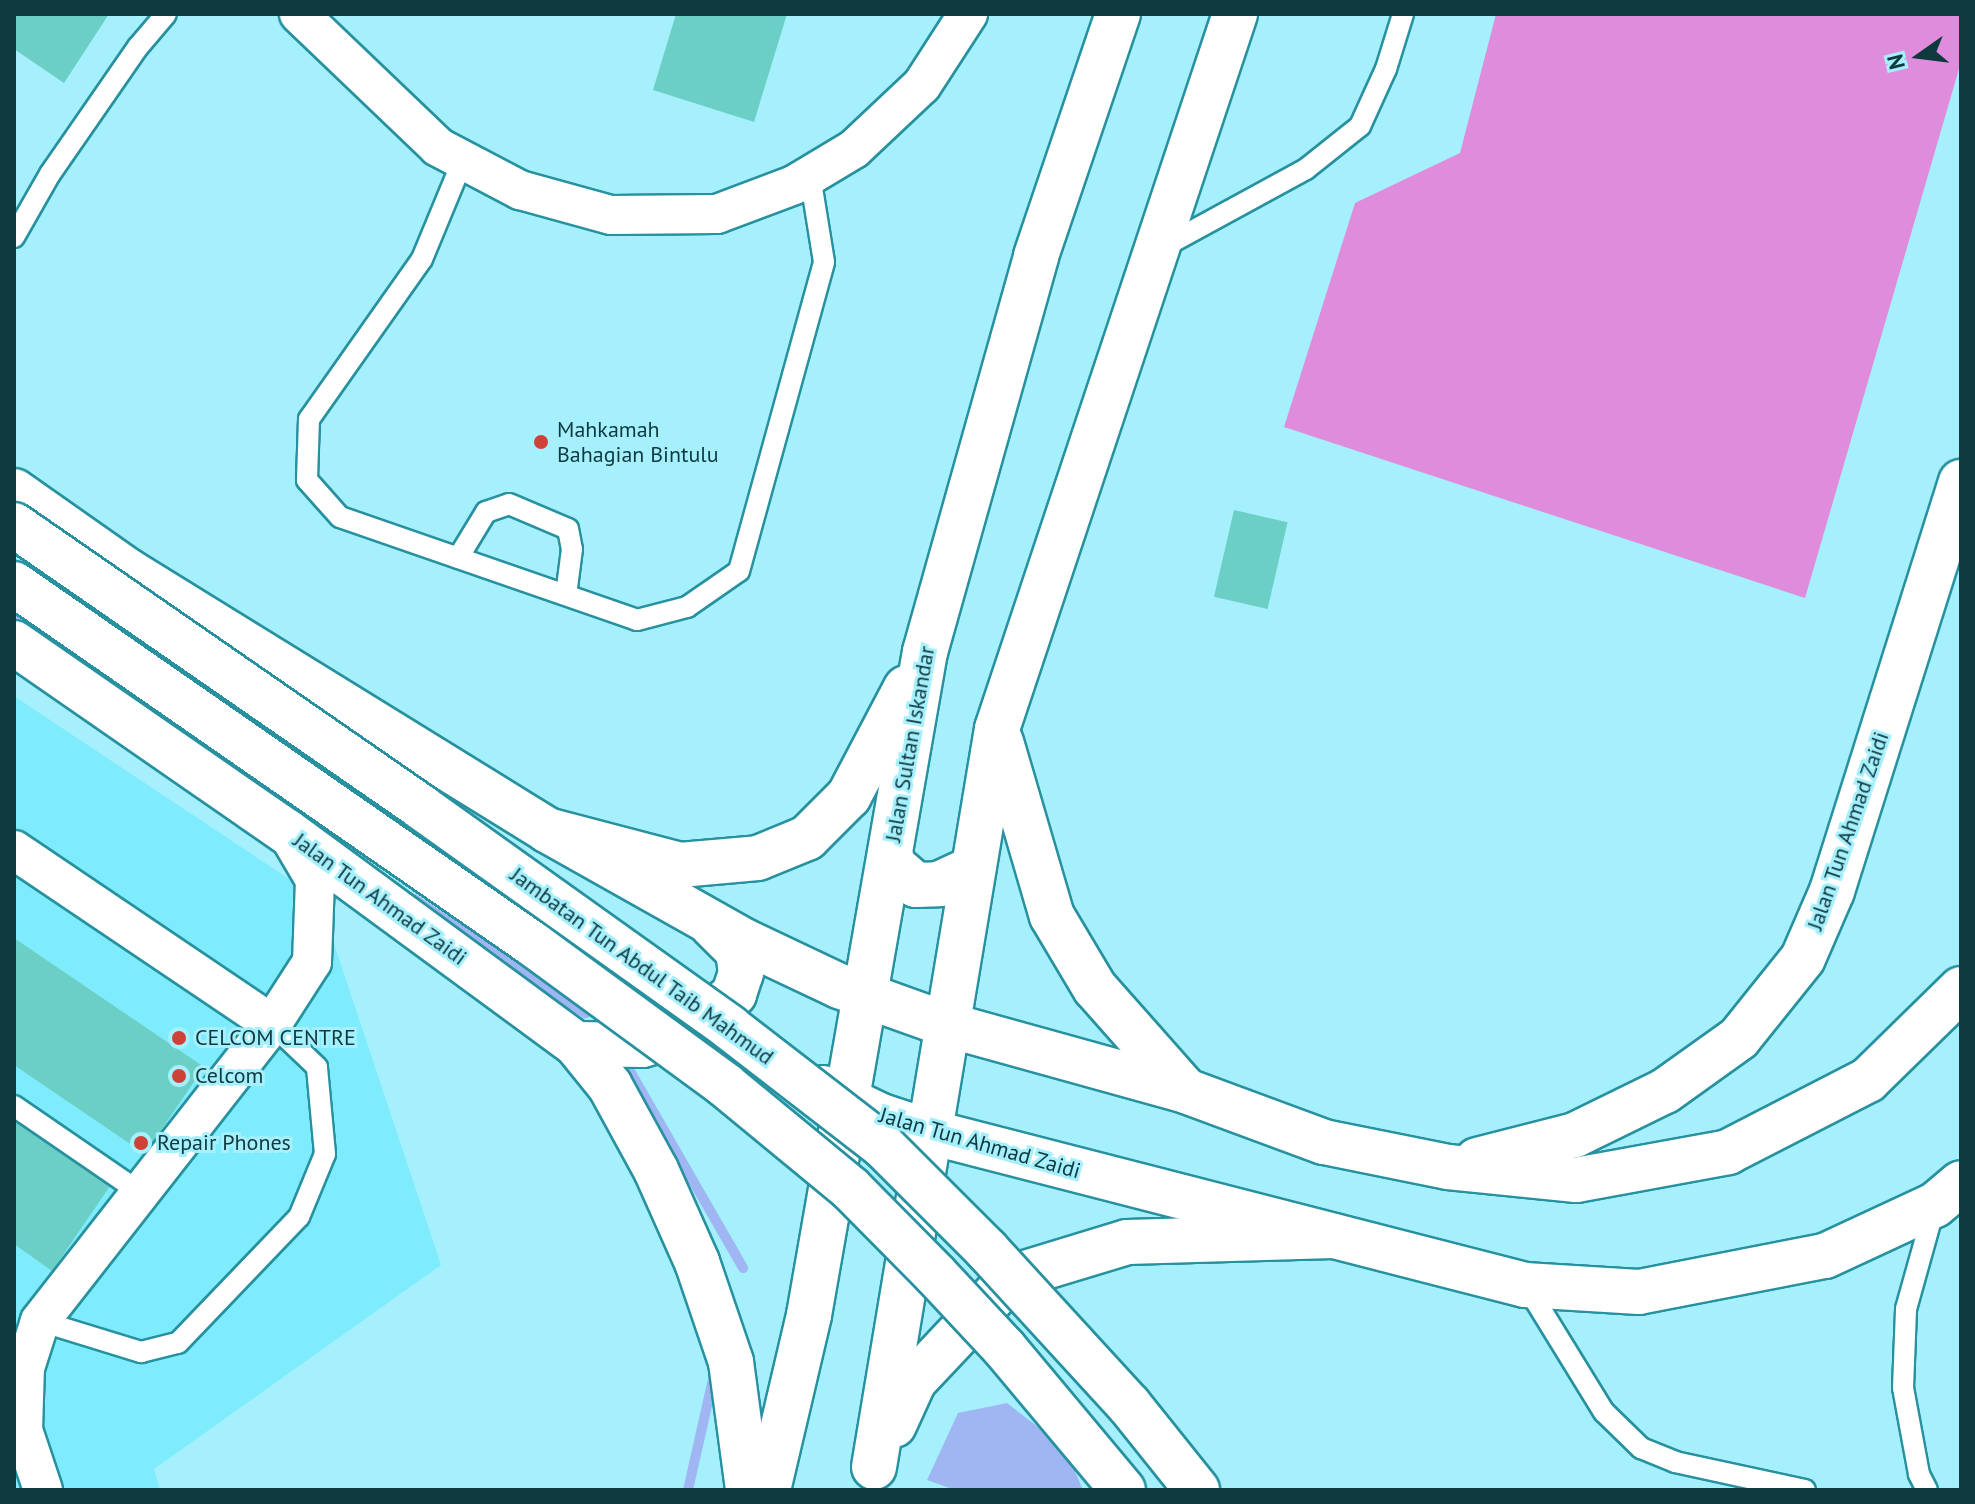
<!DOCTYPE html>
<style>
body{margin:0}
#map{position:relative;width:1975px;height:1504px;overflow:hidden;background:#a5f0fc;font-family:"PT Sans",sans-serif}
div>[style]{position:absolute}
.built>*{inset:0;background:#7eecfd}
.green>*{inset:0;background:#e08cdc}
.water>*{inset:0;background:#9fb6f3}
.stream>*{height:10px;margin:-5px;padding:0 5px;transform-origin:5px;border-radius:5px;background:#9fb6f3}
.building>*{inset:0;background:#6ccfc6;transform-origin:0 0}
.roads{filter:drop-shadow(2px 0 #27919f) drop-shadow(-2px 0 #27919f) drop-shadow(0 2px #27919f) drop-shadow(0 -2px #27919f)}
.lane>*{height:20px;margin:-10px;padding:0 10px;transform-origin:10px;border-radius:10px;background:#fff}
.street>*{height:38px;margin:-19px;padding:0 19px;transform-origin:19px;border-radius:19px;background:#fff}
.secondary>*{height:44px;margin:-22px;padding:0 22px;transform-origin:22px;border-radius:22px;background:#fff}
.primary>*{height:44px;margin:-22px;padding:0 22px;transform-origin:22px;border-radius:22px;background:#fff}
.bridges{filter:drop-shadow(2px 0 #27919f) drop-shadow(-2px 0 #27919f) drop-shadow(0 2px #27919f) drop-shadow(0 -2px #27919f)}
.secondary-bridge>*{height:44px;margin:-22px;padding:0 22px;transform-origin:22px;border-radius:22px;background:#fff}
.dots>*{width:22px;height:22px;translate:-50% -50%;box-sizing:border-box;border:4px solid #a5f0fc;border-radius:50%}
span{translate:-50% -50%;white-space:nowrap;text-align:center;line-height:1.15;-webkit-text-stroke:6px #a5f0fc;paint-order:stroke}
.poi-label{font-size:22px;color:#0e393f}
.left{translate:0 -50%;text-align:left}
.street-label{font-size:22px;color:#0e393f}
.frame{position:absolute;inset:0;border:16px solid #0e393f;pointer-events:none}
.north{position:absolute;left:1879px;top:16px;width:80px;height:80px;-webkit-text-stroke:6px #a5f0fc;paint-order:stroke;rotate:256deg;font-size:22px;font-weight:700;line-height:32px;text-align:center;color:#0e393f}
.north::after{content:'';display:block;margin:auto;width:28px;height:36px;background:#0e393f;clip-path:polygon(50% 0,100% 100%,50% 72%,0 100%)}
</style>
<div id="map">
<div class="built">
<i style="clip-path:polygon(14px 696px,319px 899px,441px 1265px,154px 1469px,160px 1490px,14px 1490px)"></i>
</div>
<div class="green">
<i style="clip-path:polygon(1496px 14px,1961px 14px,1961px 62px,1805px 598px,1284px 427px,1355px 203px,1460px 153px)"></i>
</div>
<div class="water">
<i style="clip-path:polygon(1007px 1403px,1065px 1448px,1083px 1490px,955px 1490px,927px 1480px,958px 1413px)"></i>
</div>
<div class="stream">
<i style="left:14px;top:617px;width:26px;rotate:36deg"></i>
<i style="left:95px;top:672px;width:76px;rotate:35.4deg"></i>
<i style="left:414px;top:899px;width:206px;rotate:33.7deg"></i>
<i style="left:631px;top:1073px;width:225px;rotate:60.1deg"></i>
<i style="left:688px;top:1490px;width:118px;rotate:-77.3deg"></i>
</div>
<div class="building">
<i style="clip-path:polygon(14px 14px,109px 14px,64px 83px,14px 49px)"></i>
<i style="clip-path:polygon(676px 14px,787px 14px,754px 122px,653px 90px)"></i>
<i style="left:1234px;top:510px;width:55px;height:89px;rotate:13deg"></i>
<i style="clip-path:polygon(14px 938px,204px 1067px,145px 1154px,14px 1065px)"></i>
<i style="clip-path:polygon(14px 1120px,110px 1186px,52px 1271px,14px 1244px)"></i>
</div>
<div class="roads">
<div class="lane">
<i style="left:463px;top:160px;width:107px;rotate:112.5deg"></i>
<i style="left:422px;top:259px;width:196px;rotate:125.2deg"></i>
<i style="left:309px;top:419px;width:61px;rotate:91.9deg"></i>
<i style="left:307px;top:480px;width:50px;rotate:48.3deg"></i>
<i style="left:340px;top:517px;width:314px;rotate:19.1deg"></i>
<i style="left:637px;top:620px;width:52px;rotate:-14.6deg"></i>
<i style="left:687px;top:607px;width:63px;rotate:-34.7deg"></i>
<i style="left:739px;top:571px;width:320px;rotate:-74.6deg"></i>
<i style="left:824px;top:262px;width:87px;rotate:-99.2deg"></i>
<i style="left:14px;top:237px;width:73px;rotate:-60.3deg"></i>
<i style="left:50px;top:174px;width:155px;rotate:-55.3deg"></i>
<i style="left:138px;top:47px;width:43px;rotate:-49.7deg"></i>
<i style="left:1163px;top:247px;width:163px;rotate:-28.6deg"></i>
<i style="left:1306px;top:169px;width:69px;rotate:-38.5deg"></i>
<i style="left:1360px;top:126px;width:63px;rotate:-65.5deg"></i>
<i style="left:1386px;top:69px;width:58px;rotate:-72.8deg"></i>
<i style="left:458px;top:558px;width:54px;rotate:-58.7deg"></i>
<i style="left:486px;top:512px;width:24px;rotate:-19deg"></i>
<i style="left:509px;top:504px;width:64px;rotate:23deg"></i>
<i style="left:568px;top:529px;width:20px;rotate:79deg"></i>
<i style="left:572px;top:549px;width:46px;rotate:97.4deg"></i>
<i style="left:14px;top:1106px;width:150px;rotate:34.4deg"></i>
<i style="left:1527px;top:1287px;width:147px;rotate:58.4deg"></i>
<i style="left:1604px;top:1412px;width:52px;rotate:44.2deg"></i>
<i style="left:1641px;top:1448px;width:37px;rotate:22deg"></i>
<i style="left:1675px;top:1462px;width:133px;rotate:12.2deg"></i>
<i style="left:40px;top:1321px;width:106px;rotate:17.1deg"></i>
<i style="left:141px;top:1352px;width:38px;rotate:-14deg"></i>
<i style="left:178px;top:1343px;width:175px;rotate:-46.2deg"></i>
<i style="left:299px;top:1217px;width:68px;rotate:-67.6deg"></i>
<i style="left:325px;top:1154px;width:87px;rotate:-95.3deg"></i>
<i style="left:317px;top:1067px;width:62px;rotate:-136.3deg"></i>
<i style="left:1927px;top:1490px;width:18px;rotate:-117deg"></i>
<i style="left:1919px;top:1474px;width:87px;rotate:-100.5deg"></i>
<i style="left:1903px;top:1388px;width:79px;rotate:-87.8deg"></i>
<i style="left:1906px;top:1309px;width:104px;rotate:-74.4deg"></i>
</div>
<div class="street">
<i style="left:299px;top:14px;width:192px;rotate:43.7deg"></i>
<i style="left:438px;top:147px;width:93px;rotate:27.7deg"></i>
<i style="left:520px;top:190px;width:94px;rotate:15.4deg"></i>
<i style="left:611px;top:215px;width:106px;rotate:-0.5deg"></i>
<i style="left:717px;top:214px;width:82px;rotate:-20.6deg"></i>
<i style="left:794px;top:185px;width:70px;rotate:-31deg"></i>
<i style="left:854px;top:149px;width:93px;rotate:-43.3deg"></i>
<i style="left:922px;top:85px;width:85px;rotate:-57.1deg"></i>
<i style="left:14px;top:850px;width:311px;rotate:34deg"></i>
<i style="left:43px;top:1490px;width:63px;rotate:-108.4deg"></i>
<i style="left:23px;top:1430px;width:62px;rotate:-88.2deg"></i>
<i style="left:25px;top:1368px;width:49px;rotate:-72.3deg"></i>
<i style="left:40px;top:1321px;width:377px;rotate:-52deg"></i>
<i style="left:272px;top:1024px;width:74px;rotate:-57.2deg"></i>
<i style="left:312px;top:962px;width:82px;rotate:-87.9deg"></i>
<i style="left:315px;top:880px;width:53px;rotate:-120.4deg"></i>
</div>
<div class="secondary">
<i style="left:14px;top:491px;width:139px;rotate:35.1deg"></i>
<i style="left:128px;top:571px;width:493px;rotate:31.7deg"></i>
<i style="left:547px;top:830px;width:226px;rotate:29.4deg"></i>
<i style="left:744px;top:941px;width:105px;rotate:25.3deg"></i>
<i style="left:839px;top:986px;width:116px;rotate:19.7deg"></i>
<i style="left:948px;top:1025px;width:247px;rotate:15.5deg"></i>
<i style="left:1186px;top:1091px;width:147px;rotate:20.3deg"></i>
<i style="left:1324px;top:1142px;width:126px;rotate:11.4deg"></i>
<i style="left:1448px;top:1167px;width:129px;rotate:5.8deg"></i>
<i style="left:1576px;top:1180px;width:155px;rotate:-10.4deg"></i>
<i style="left:1728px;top:1152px;width:157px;rotate:-27.2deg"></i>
<i style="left:1868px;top:1080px;width:130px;rotate:-44.4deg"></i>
<i style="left:14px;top:643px;width:331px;rotate:34.7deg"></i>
<i style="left:286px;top:831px;width:360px;rotate:36.3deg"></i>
<i style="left:576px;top:1044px;width:66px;rotate:0.9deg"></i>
<i style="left:642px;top:1045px;width:51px;rotate:-15.9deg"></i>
<i style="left:691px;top:1031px;width:71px;rotate:21.5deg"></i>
<i style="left:691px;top:1031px;width:57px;rotate:-40.7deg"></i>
<i style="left:734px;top:994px;width:22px;rotate:-72deg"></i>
<i style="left:741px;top:973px;width:22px;rotate:-98deg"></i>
<i style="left:738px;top:951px;width:37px;rotate:-135deg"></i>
<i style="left:823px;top:1088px;width:64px;rotate:25.8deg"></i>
<i style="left:881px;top:1116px;width:52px;rotate:18.1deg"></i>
<i style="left:930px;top:1132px;width:614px;rotate:14.42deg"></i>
<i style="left:1525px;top:1285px;width:114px;rotate:3.5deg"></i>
<i style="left:1639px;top:1292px;width:189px;rotate:-11deg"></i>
<i style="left:1825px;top:1256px;width:121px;rotate:-24.9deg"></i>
<i style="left:1935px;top:1205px;width:34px;rotate:-40deg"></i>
<i style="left:1477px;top:1160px;width:101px;rotate:-14.3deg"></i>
<i style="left:1575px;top:1135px;width:100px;rotate:-26.1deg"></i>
<i style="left:1665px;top:1091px;width:91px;rotate:-35.6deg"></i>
<i style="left:1739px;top:1038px;width:102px;rotate:-51.3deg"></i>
<i style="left:1803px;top:958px;width:73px;rotate:-66.6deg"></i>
<i style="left:1832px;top:891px;width:429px;rotate:-72.5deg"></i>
</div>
<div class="primary">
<i style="left:1001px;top:742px;width:181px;rotate:73.7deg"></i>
<i style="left:1052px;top:916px;width:84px;rotate:59.2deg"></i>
<i style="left:1095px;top:988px;width:137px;rotate:48.5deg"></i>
<i style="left:547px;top:830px;width:138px;rotate:14.7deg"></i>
<i style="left:680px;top:865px;width:78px;rotate:-5.1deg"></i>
<i style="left:758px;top:858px;width:53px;rotate:-22.2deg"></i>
<i style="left:807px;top:838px;width:59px;rotate:-45deg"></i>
<i style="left:849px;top:796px;width:122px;rotate:-62.2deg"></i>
<i style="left:890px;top:854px;width:13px;rotate:72deg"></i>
<i style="left:894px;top:866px;width:29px;rotate:41deg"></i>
<i style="left:916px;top:885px;width:23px;rotate:-2deg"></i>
<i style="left:939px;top:884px;width:38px;rotate:-25deg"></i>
<i style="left:576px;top:1044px;width:54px;rotate:51deg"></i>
<i style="left:610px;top:1086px;width:96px;rotate:61.3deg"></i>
<i style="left:656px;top:1170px;width:101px;rotate:66deg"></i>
<i style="left:697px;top:1262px;width:106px;rotate:71.2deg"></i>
<i style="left:731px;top:1362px;width:129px;rotate:82.4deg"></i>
<i style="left:894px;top:1425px;width:48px;rotate:-65.6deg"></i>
<i style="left:914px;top:1381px;width:143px;rotate:-46.7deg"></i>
<i style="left:1012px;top:1277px;width:120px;rotate:-16.9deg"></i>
<i style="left:1127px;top:1242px;width:206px;rotate:-1.7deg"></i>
<i style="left:874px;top:1467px;width:748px;rotate:-80.54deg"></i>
<i style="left:997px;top:729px;width:754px;rotate:-71.59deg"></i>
<i style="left:768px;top:1490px;width:180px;rotate:-76.8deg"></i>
<i style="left:809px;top:1315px;width:673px;rotate:-80.08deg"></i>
<i style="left:925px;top:652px;width:411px;rotate:-74.3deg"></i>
<i style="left:1036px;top:256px;width:256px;rotate:-71.3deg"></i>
</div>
</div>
<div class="bridges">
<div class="secondary-bridge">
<i style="left:14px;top:525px;width:495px;rotate:34.7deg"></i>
<i style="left:421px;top:807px;width:379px;rotate:35.5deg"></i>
<i style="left:729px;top:1027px;width:195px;rotate:37.7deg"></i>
<i style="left:883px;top:1146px;width:147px;rotate:45deg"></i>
<i style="left:987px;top:1250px;width:210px;rotate:47.5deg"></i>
<i style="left:1129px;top:1405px;width:109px;rotate:51.3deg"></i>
<i style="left:14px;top:584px;width:633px;rotate:34.77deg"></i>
<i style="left:534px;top:945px;width:237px;rotate:36.2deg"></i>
<i style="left:725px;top:1085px;width:162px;rotate:39.5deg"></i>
<i style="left:850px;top:1188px;width:122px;rotate:45.3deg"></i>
<i style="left:936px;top:1275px;width:101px;rotate:47deg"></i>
<i style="left:1005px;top:1349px;width:184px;rotate:50.1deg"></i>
</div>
</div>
<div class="dots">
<i style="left:541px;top:442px;background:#ce4136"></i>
<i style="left:179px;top:1038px;background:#ce4136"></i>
<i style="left:179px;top:1076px;background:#ce4136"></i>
<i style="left:141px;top:1143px;background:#ce4136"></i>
</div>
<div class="poi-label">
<span class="left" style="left:557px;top:442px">Mahkamah<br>Bahagian Bintulu</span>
<span class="left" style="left:195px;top:1038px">CELCOM CENTRE</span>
<span class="left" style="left:195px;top:1076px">Celcom</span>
<span class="left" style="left:157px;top:1143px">Repair Phones</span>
</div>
<div class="street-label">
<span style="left:910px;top:744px;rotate:-80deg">Jalan Sultan Iskandar</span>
<span style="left:1848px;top:831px;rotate:-71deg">Jalan Tun Ahmad Zaidi</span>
<span style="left:380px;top:899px;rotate:36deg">Jalan Tun Ahmad Zaidi</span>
<span style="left:642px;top:966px;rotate:36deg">Jambatan Tun Abdul Taib Mahmud</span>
<span style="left:980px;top:1143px;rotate:16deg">Jalan Tun Ahmad Zaidi</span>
</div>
<div class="frame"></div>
<div class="north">N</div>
</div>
